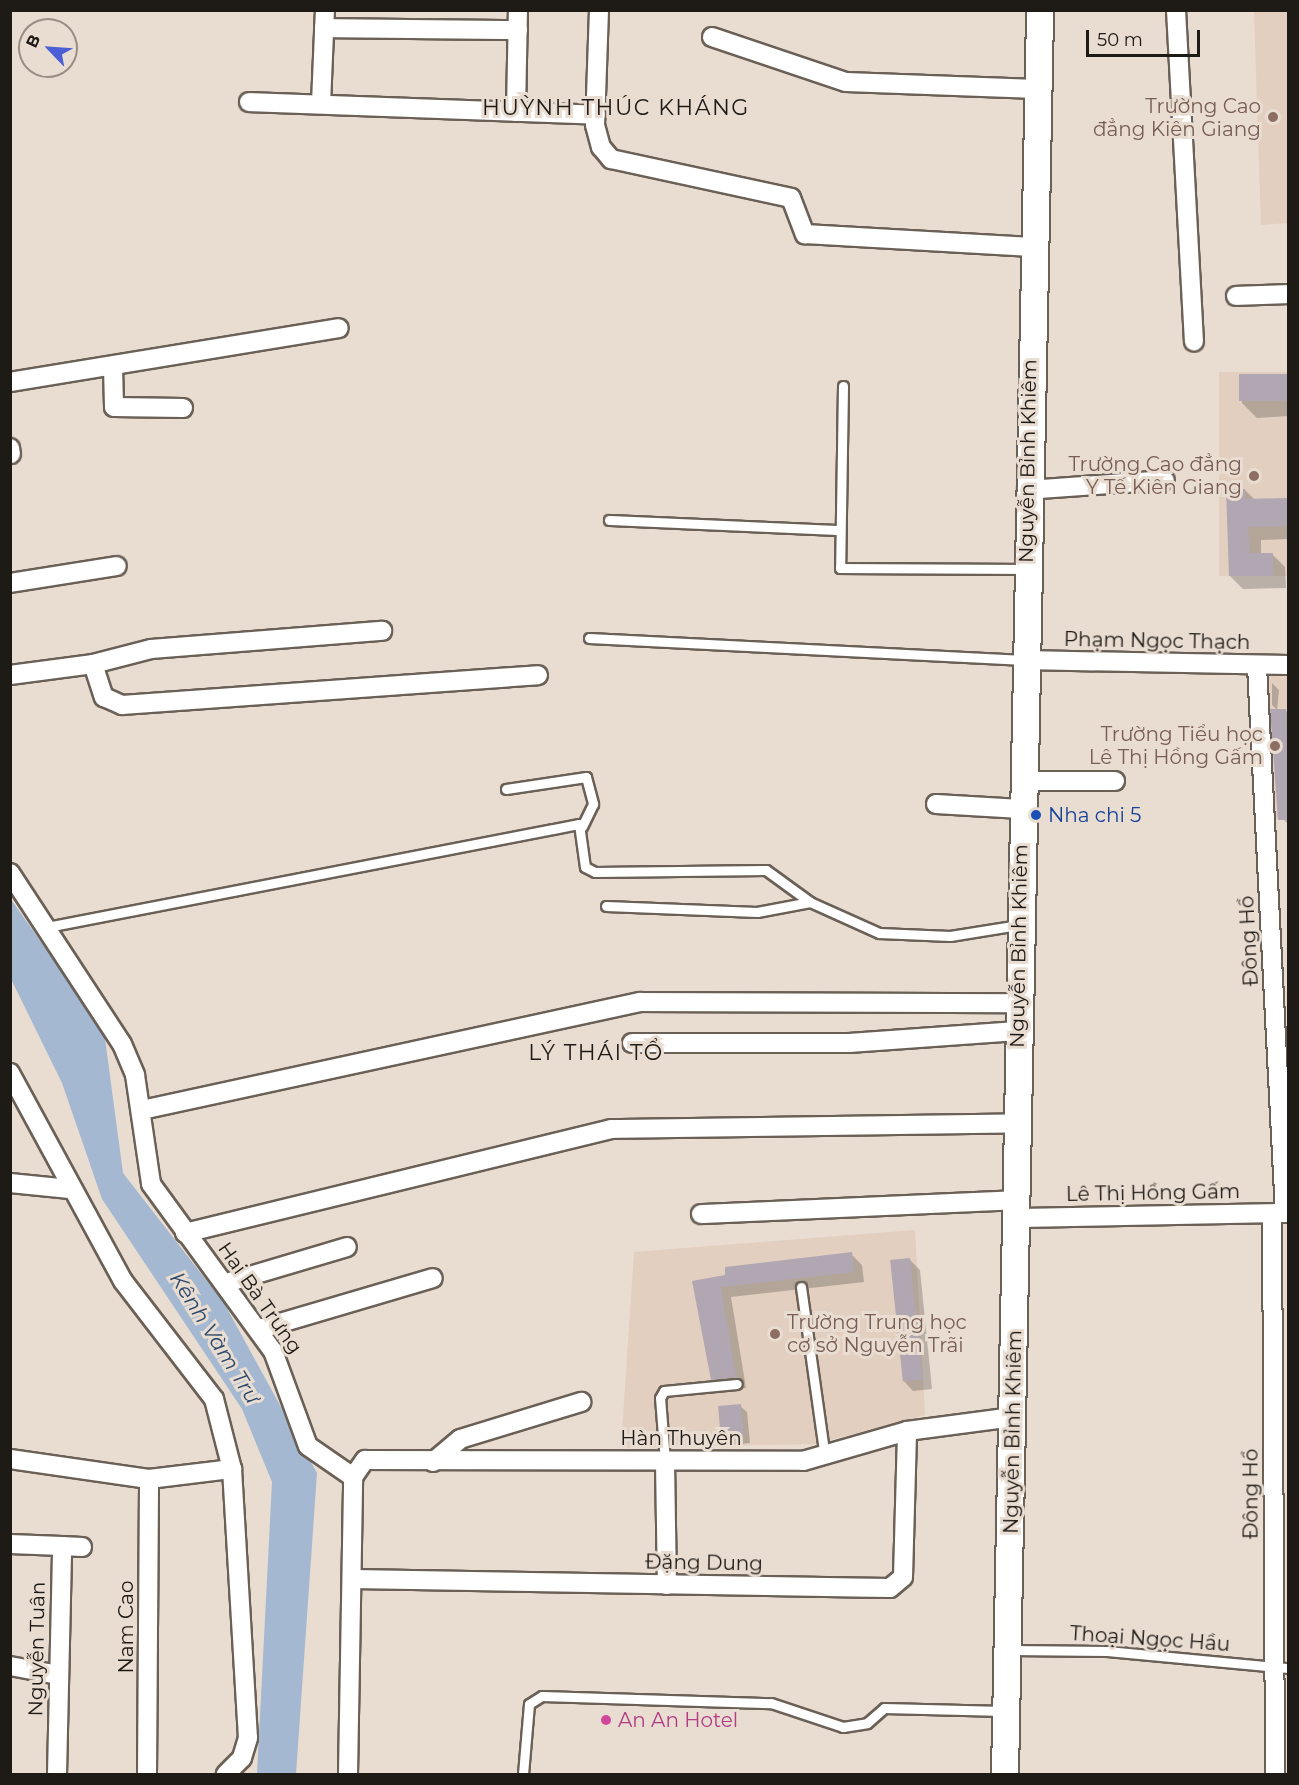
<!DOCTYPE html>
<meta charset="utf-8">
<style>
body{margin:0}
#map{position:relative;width:1299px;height:1785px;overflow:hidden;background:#e9dcd1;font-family:Montserrat,sans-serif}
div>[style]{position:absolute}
.built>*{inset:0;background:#e2cfc0;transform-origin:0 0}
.water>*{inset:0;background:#a4b8d1}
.shadow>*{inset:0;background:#0003}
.building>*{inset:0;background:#b0a7b3;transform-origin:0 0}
.roads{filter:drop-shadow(2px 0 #6b6056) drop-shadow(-2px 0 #6b6056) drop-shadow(0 2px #6b6056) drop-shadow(0 -2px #6b6056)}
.lane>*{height:9px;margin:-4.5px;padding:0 4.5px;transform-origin:4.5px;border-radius:4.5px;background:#fff}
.street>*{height:18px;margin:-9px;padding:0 9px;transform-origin:9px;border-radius:9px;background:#fff}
.secondary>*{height:26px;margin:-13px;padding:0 13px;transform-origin:13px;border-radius:13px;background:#fff}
.dots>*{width:16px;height:16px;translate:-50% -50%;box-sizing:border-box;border:3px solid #e9dcd1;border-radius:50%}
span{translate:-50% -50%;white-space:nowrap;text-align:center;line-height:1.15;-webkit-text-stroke:6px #e9dcd1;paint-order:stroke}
.education-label{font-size:20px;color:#785e54}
.right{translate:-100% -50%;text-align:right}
.left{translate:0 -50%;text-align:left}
.street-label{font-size:20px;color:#1e1a16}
.transit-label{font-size:20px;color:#164399}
.hotel-label{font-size:20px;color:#b23c85}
.water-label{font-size:21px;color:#2a496d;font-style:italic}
.quarter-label{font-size:22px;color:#1e1a16;letter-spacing:1.5px}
.frame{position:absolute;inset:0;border:12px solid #1e1a16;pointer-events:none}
.north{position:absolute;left:18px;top:18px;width:60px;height:60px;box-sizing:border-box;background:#e9dcd1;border:2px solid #988e86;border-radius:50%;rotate:295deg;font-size:16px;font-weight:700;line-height:24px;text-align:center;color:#1e1a16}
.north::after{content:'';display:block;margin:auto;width:21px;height:27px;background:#4d5fd4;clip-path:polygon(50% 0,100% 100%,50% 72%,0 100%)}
.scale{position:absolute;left:1086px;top:30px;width:114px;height:27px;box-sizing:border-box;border:3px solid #1e1a16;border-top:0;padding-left:8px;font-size:18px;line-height:21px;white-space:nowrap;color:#1e1a16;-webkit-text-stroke:4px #e9dcd1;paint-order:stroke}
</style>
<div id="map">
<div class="built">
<i style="clip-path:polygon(1254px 11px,1288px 11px,1288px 223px,1261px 225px)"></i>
<i style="left:1288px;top:372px;width:204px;height:69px;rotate:90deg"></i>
<i style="clip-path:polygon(1258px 673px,1288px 674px,1288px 819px,1265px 820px)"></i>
<i style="clip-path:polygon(915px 1230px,925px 1415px,815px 1444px,621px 1448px,634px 1252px)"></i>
</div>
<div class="water">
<i style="clip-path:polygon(10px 898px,104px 1031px,123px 1173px,224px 1303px,317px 1473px,296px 1774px,257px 1774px,272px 1482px,242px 1409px,102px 1199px,62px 1083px,11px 979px)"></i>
</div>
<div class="shadow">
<i style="clip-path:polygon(1288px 375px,1288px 416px,1257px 418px,1242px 403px,1241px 378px)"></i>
<i style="clip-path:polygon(1245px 490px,1255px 500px,1288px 500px,1288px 539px,1261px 540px,1261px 554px,1272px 554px,1285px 567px,1286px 588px,1243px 589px,1230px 576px)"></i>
<i style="clip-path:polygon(1272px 683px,1279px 690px,1277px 710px,1272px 705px)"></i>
<i style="clip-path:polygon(1285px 710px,1288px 713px,1288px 824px,1279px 815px)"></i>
<i style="clip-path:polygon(851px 1254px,862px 1265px,864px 1282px,731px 1297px,746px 1388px,723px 1390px,713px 1379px,696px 1281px)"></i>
<i style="clip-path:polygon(910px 1260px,920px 1270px,932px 1389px,913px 1391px,903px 1380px)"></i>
<i style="clip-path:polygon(740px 1406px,747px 1412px,750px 1443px,730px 1445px,723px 1438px)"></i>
</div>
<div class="building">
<i style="left:1288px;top:374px;width:27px;height:49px;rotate:90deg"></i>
<i style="clip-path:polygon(1226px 489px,1245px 489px,1245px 499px,1288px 498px,1288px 526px,1248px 527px,1250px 553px,1273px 553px,1273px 576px,1229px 576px)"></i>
<i style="clip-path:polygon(1270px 709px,1286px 709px,1288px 820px,1278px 820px)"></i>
<i style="clip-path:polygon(852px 1252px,854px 1272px,721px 1287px,736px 1377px,711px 1380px,692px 1281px,725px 1275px,725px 1267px)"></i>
<i style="left:910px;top:1258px;width:122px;height:20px;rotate:84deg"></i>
<i style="left:741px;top:1404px;width:32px;height:23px;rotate:85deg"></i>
</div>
<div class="roads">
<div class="lane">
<i style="left:843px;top:386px;width:182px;rotate:90.9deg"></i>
<i style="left:840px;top:568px;width:186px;rotate:0.3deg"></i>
<i style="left:609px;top:520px;width:229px;rotate:2.5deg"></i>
<i style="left:589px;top:638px;width:436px;rotate:2.9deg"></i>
<i style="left:506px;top:789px;width:81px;rotate:-8.5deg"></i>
<i style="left:586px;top:777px;width:28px;rotate:75deg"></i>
<i style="left:593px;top:804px;width:25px;rotate:116deg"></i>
<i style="left:606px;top:906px;width:151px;rotate:2.3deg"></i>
<i style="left:757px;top:912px;width:54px;rotate:-10.7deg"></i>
<i style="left:47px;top:927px;width:542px;rotate:-10.96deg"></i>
<i style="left:579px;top:824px;width:43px;rotate:82.1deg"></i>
<i style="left:585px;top:867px;width:11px;rotate:27deg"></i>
<i style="left:595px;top:872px;width:171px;rotate:-0.7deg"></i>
<i style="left:766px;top:870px;width:54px;rotate:36deg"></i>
<i style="left:810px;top:902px;width:76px;rotate:24.2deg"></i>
<i style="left:879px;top:933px;width:71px;rotate:2.4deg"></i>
<i style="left:950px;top:936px;width:70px;rotate:-9.1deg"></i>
<i style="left:801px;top:1287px;width:172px;rotate:82deg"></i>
<i style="left:665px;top:1461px;width:63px;rotate:-94.5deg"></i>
<i style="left:660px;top:1398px;width:8px;rotate:-60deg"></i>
<i style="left:664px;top:1391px;width:73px;rotate:-5.5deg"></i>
<i style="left:1010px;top:1650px;width:97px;rotate:0.6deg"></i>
<i style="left:1107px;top:1651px;width:182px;rotate:5.4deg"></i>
<i style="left:523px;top:1774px;width:70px;rotate:-85.1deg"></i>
<i style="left:529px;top:1704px;width:15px;rotate:-32deg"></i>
<i style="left:542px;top:1696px;width:229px;rotate:1.8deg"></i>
<i style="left:771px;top:1703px;width:76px;rotate:18.4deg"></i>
<i style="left:843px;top:1727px;width:24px;rotate:-9deg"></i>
<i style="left:867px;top:1723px;width:23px;rotate:-41deg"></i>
<i style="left:884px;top:1708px;width:120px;rotate:1.4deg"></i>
</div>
<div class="street">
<i style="left:599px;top:10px;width:115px;rotate:92deg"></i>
<i style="left:595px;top:125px;width:23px;rotate:75deg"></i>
<i style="left:601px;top:147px;width:16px;rotate:50deg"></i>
<i style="left:611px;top:159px;width:184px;rotate:12.2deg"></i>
<i style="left:791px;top:198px;width:39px;rotate:69deg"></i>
<i style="left:805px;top:234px;width:227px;rotate:3.3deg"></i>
<i style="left:1176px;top:10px;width:332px;rotate:86.9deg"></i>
<i style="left:324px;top:28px;width:194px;rotate:0.6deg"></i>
<i style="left:712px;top:37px;width:141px;rotate:18.6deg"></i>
<i style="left:846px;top:82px;width:191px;rotate:2.1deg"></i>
<i style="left:249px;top:102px;width:347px;rotate:2.1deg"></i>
<i style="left:321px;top:104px;width:94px;rotate:-87.6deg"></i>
<i style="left:516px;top:112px;width:102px;rotate:-88.9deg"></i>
<i style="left:1236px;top:296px;width:52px;rotate:-2.2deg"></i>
<i style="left:113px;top:366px;width:41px;rotate:88.6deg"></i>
<i style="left:114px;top:407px;width:69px;rotate:0.8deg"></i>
<i style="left:10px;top:382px;width:333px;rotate:-9.3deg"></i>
<i style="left:10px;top:448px;width:6px;rotate:81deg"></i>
<i style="left:1027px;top:490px;width:138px;rotate:-4.1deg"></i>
<i style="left:10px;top:583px;width:108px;rotate:-9deg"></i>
<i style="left:1024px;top:660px;width:264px;rotate:1.1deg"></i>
<i style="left:93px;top:664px;width:35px;rotate:72deg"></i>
<i style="left:104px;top:697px;width:20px;rotate:24deg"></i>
<i style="left:122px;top:705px;width:417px;rotate:-4.1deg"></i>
<i style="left:1257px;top:666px;width:548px;rotate:87.07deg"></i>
<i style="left:10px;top:675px;width:84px;rotate:-7.5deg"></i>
<i style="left:93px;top:664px;width:60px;rotate:-14.5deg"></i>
<i style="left:151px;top:649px;width:232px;rotate:-4.5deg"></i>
<i style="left:1022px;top:781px;width:93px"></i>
<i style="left:936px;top:804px;width:85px;rotate:3.4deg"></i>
<i style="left:10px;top:873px;width:204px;rotate:56.8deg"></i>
<i style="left:122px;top:1044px;width:34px;rotate:67deg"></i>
<i style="left:135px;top:1075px;width:110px;rotate:81.6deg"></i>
<i style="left:151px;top:1184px;width:207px;rotate:53.9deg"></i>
<i style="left:273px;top:1351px;width:101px;rotate:69.8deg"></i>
<i style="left:308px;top:1446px;width:55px;rotate:34.6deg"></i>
<i style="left:632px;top:1043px;width:217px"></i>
<i style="left:849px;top:1043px;width:169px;rotate:-4.1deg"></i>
<i style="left:10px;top:1073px;width:237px;rotate:61.5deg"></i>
<i style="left:123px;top:1281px;width:149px;rotate:52.4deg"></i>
<i style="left:214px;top:1399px;width:72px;rotate:75.6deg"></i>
<i style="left:232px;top:1469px;width:269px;rotate:86.6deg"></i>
<i style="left:248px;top:1738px;width:21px;rotate:107deg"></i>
<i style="left:242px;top:1758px;width:23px;rotate:135deg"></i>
<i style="left:142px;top:1110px;width:510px;rotate:-12.24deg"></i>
<i style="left:640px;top:1002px;width:378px;rotate:0.2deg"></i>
<i style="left:10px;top:1183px;width:60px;rotate:5.7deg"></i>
<i style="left:701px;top:1214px;width:316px;rotate:-2.5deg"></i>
<i style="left:1272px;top:1214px;width:560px;rotate:89.69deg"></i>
<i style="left:1017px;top:1218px;width:267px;rotate:-1.1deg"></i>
<i style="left:185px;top:1233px;width:439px;rotate:-13.7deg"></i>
<i style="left:611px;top:1129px;width:407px;rotate:-0.8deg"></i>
<i style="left:226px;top:1283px;width:126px;rotate:-16.6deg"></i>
<i style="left:260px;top:1329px;width:180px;rotate:-16.4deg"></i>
<i style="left:10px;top:1459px;width:140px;rotate:8.2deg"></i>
<i style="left:149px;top:1479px;width:84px;rotate:-6.9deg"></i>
<i style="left:665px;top:1461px;width:124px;rotate:89.1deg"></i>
<i style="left:433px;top:1462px;width:35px;rotate:-40deg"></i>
<i style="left:460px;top:1439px;width:127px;rotate:-17deg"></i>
<i style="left:10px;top:1544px;width:52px;rotate:2.2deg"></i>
<i style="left:353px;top:1579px;width:537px;rotate:0.96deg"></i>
<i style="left:890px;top:1588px;width:17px;rotate:-40deg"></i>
<i style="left:903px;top:1577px;width:146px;rotate:-88.4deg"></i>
<i style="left:10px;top:1666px;width:50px;rotate:10.4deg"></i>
<i style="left:57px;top:1774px;width:228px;rotate:-88.7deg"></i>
<i style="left:62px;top:1546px;width:20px;rotate:3deg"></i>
<i style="left:147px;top:1774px;width:295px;rotate:-89.6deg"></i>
<i style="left:348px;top:1774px;width:297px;rotate:-89deg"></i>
<i style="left:353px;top:1477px;width:21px;rotate:-55deg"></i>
<i style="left:365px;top:1460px;width:438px;rotate:0.1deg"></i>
<i style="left:803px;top:1461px;width:108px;rotate:-16.1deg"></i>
<i style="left:907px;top:1431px;width:107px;rotate:-7.5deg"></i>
</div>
<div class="secondary">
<i style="left:1005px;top:1774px;width:1764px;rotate:-88.86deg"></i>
</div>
</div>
<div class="dots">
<i style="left:1273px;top:117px;background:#8d6e63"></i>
<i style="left:1254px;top:476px;background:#8d6e63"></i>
<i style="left:1275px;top:746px;background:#8d6e63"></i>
<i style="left:1036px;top:815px;background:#1a4fb4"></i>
<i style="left:775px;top:1334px;background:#8d6e63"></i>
<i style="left:606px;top:1720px;background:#d1479c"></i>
</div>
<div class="education-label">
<span class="right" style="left:1261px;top:118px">Trường Cao<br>đẳng Kiên Giang</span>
<span class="right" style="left:1242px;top:476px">Trường Cao đẳng<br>Y Tế Kiên Giang</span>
<span class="right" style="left:1263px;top:746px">Trường Tiểu học<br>Lê Thị Hồng Gấm</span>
<span class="left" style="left:787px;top:1334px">Trường Trung học<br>cơ sở Nguyễn Trãi</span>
</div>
<div class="street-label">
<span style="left:1028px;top:461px;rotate:-89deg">Nguyễn Bỉnh Khiêm</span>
<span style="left:1157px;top:641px;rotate:1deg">Phạm Ngọc Thạch</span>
<span style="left:1249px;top:941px;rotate:-93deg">Đông Hồ</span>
<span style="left:1019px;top:946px;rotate:-89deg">Nguyễn Bỉnh Khiêm</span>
<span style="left:1153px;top:1193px;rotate:-1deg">Lê Thị Hồng Gấm</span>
<span style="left:260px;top:1298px;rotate:55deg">Hai Bà Trưng</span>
<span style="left:1013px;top:1432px;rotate:-89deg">Nguyễn Bỉnh Khiêm</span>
<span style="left:681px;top:1438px">Hàn Thuyên</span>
<span style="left:1251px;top:1494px;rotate:-90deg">Đông Hồ</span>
<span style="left:704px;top:1563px;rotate:1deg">Đặng Dung</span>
<span style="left:126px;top:1627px;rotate:-90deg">Nam Cao</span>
<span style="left:1150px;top:1639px;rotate:4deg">Thoại Ngọc Hầu</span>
<span style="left:37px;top:1649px;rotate:-89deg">Nguyễn Tuân</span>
</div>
<div class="transit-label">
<span class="left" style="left:1048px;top:815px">Nha chi 5</span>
</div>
<div class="hotel-label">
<span class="left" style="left:618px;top:1720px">An An Hotel</span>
</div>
<div class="water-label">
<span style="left:215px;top:1338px;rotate:58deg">Kênh Vàm Trư</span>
</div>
<div class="quarter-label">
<span style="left:616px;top:108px">HUỲNH THÚC KHÁNG</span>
<span style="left:596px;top:1053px">LÝ THÁI TỔ</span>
</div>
<div class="frame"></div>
<div class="north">B</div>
<div class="scale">50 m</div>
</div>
